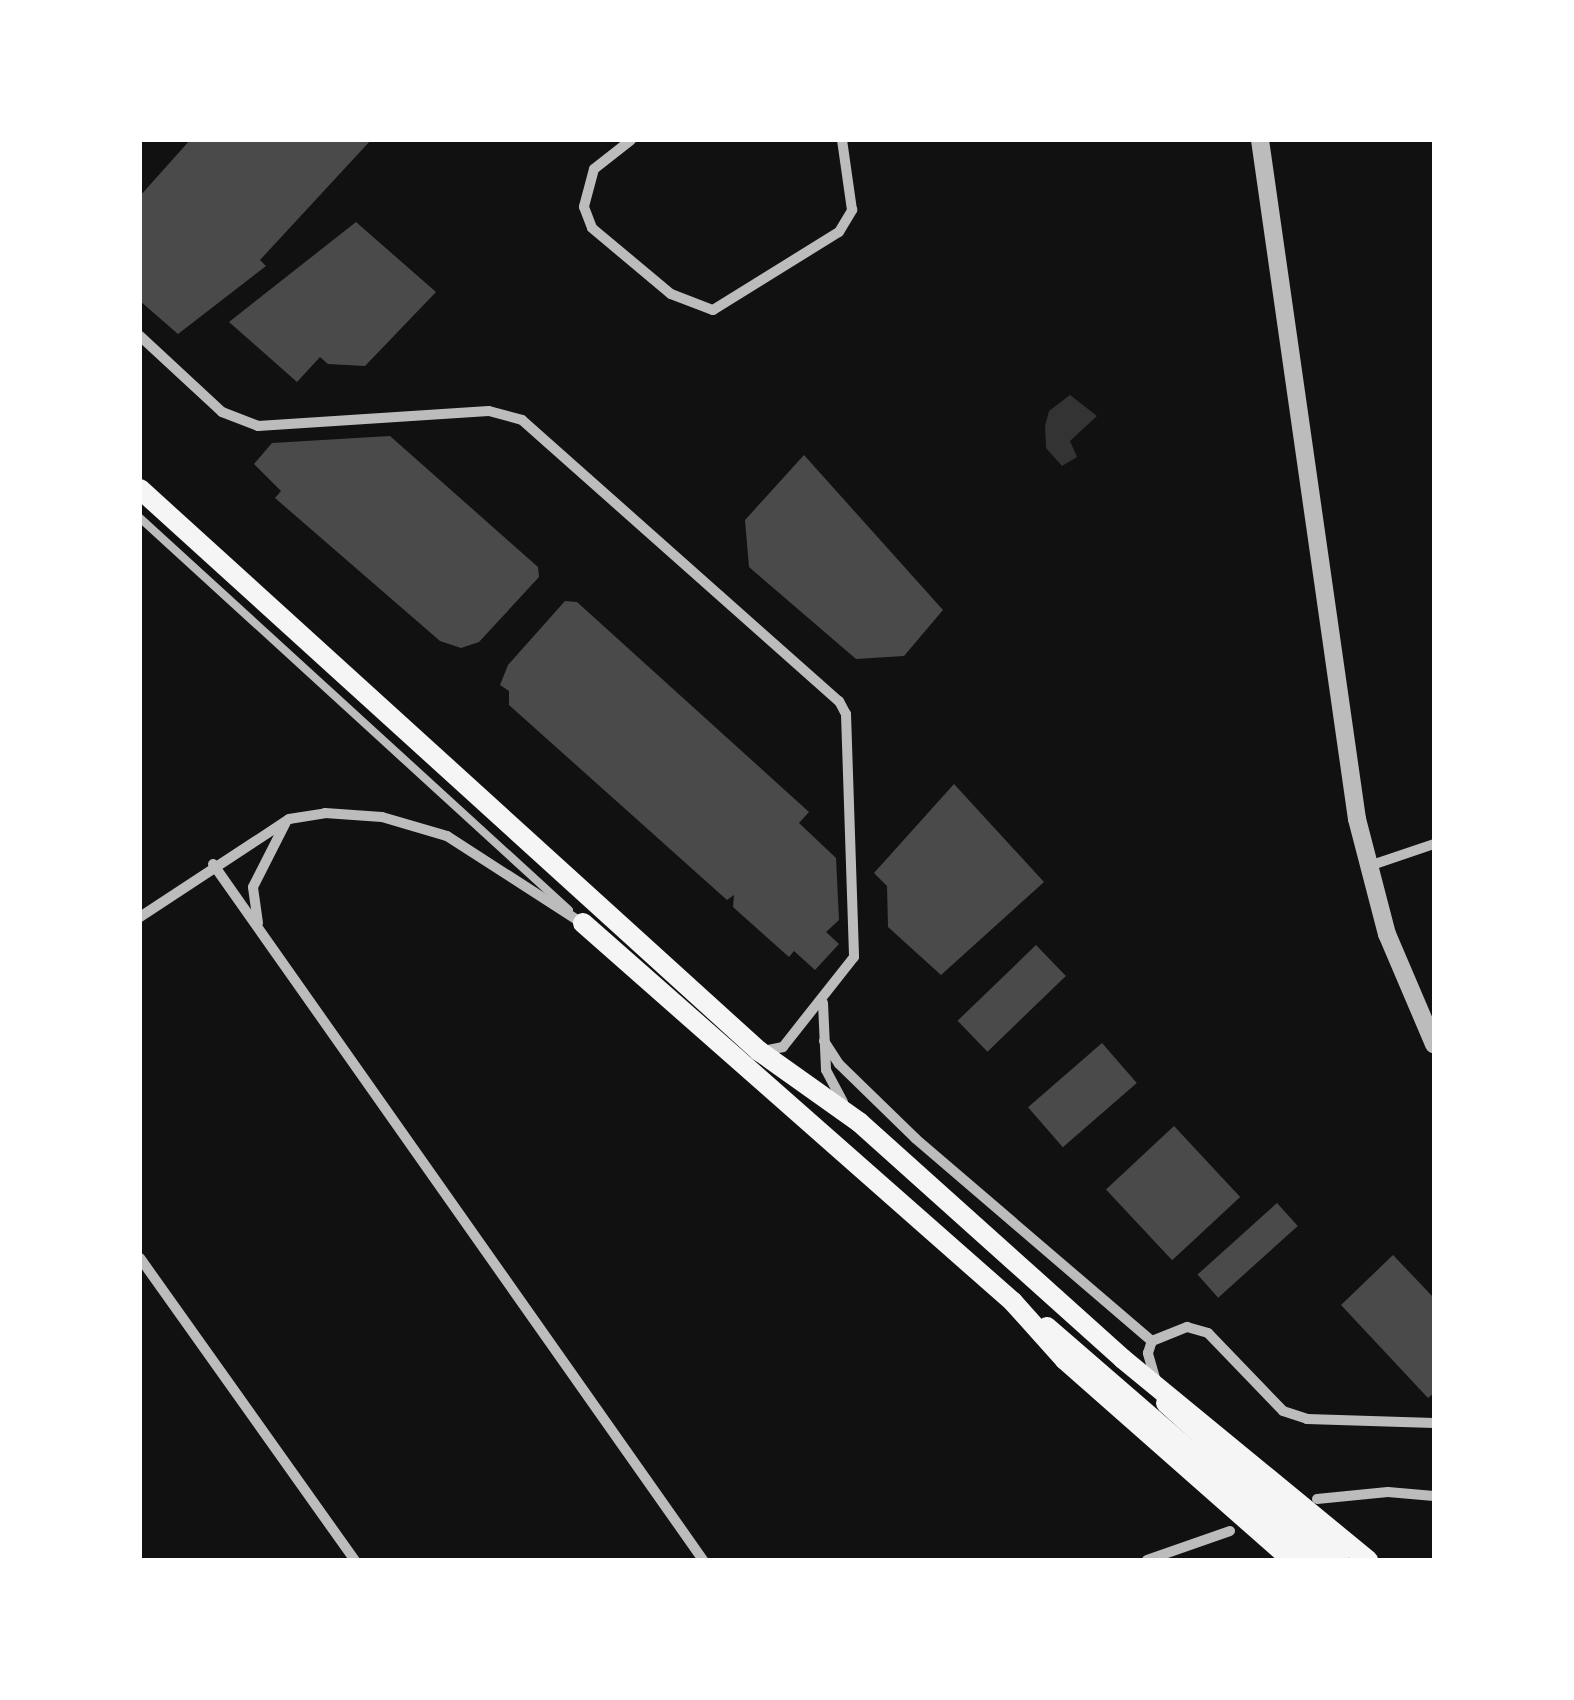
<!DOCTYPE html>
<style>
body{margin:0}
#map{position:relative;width:1574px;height:1700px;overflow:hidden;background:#111;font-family:"PT Sans Narrow",sans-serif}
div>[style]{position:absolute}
.water>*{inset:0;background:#333}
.building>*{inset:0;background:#4a4a4a;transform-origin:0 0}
.service>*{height:8px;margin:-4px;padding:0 4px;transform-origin:4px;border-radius:4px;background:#bcbcbc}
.minor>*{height:10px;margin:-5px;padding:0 5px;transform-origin:5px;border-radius:5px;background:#bcbcbc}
.tertiary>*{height:18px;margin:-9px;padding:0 9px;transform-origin:9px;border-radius:9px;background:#bcbcbc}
.secondary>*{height:20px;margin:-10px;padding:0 10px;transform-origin:10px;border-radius:10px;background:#f5f5f5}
span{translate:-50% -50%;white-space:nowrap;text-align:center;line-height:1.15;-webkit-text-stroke:10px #fff;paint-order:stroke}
.frame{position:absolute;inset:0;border:142px solid #fff;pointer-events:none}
</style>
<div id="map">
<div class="water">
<i style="clip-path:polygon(1070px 395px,1097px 416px,1070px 441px,1077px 457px,1062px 466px,1046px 448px,1045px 426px,1049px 411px)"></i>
</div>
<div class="building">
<i style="clip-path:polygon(190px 140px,371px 140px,260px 260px,266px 266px,178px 334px,140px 301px,140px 196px)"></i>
<i style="clip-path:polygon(356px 222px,436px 292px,365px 366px,328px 364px,320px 357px,297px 382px,229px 322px)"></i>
<i style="clip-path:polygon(390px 436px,538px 567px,539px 577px,479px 642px,461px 648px,440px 641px,275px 498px,281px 491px,254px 464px,272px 443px)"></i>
<i style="clip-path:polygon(804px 455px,943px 610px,904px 656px,856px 659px,749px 567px,745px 520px)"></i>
<i style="clip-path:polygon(565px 601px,577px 602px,809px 812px,799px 823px,836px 858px,839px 920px,826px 932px,839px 944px,815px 970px,794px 951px,789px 957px,733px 907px,734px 895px,727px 900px,509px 705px,509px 691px,500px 685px,508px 665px)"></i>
<i style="clip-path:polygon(954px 784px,1044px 882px,941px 975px,888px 927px,887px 886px,874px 873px)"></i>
<i style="left:1036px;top:945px;width:43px;height:109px;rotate:46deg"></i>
<i style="left:1102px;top:1043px;width:53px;height:98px;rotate:49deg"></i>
<i style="left:1174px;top:1126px;width:97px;height:93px;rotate:47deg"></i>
<i style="left:1277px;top:1203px;width:31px;height:107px;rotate:48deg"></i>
<i style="clip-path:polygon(1393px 1255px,1434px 1298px,1434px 1393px,1428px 1398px,1341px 1305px)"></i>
</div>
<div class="service">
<i style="left:140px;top:518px;width:581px;rotate:42.42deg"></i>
</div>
<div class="minor">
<i style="left:631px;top:140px;width:47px;rotate:141.9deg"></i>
<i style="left:594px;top:169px;width:39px;rotate:105deg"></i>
<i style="left:584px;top:207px;width:22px;rotate:69deg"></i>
<i style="left:592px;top:228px;width:103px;rotate:39.9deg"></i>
<i style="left:671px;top:294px;width:45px;rotate:20.9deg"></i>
<i style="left:713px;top:310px;width:148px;rotate:-31.8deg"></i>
<i style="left:839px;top:232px;width:26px;rotate:-59deg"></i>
<i style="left:852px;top:210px;width:71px;rotate:-98.1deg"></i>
<i style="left:140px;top:336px;width:112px;rotate:42.8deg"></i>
<i style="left:222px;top:412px;width:39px;rotate:21deg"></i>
<i style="left:258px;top:426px;width:231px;rotate:-3.7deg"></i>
<i style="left:489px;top:411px;width:34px;rotate:15deg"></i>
<i style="left:522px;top:420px;width:424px;rotate:41.6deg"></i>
<i style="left:839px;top:701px;width:15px;rotate:62deg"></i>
<i style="left:846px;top:714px;width:243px;rotate:88.1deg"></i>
<i style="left:854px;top:957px;width:115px;rotate:128.3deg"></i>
<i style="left:783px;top:1047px;width:20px;rotate:169deg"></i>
<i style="left:213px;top:864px;width:851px;rotate:54.85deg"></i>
<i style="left:1369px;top:866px;width:69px;rotate:-18.7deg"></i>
<i style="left:140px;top:917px;width:178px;rotate:-33.3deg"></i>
<i style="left:289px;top:819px;width:36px;rotate:-9deg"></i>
<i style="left:325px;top:813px;width:57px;rotate:4deg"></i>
<i style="left:382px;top:817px;width:68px;rotate:16.3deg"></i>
<i style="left:447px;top:836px;width:161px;rotate:32.8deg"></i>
<i style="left:258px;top:923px;width:36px;rotate:-98deg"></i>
<i style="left:253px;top:887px;width:71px;rotate:-63.1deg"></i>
<i style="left:823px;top:1003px;width:67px;rotate:87.4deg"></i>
<i style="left:826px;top:1070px;width:36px;rotate:62deg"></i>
<i style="left:824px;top:1041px;width:27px;rotate:57deg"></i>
<i style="left:839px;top:1064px;width:107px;rotate:44.2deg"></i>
<i style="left:916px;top:1139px;width:311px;rotate:40.6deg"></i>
<i style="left:140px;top:1258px;width:371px;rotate:54.6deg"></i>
<i style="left:1155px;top:1378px;width:26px;rotate:-106deg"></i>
<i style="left:1148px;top:1353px;width:13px;rotate:-72deg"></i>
<i style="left:1152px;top:1341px;width:38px;rotate:-22deg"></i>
<i style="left:1187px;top:1327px;width:22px;rotate:16deg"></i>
<i style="left:1208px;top:1333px;width:108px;rotate:46.1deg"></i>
<i style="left:1283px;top:1411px;width:25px;rotate:18deg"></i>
<i style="left:1307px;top:1419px;width:127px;rotate:1.8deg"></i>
<i style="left:1317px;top:1499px;width:71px;rotate:-5.6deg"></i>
<i style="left:1388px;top:1492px;width:46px;rotate:5deg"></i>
<i style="left:1147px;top:1560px;width:88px;rotate:-19.3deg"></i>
</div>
<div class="tertiary">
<i style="left:1260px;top:140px;width:686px;rotate:81.87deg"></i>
<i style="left:1357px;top:819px;width:119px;rotate:75.4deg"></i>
<i style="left:1387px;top:934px;width:120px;rotate:66.9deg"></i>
</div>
<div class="secondary">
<i style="left:140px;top:489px;width:836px;rotate:42.24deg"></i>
<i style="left:759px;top:1051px;width:123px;rotate:35.4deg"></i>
<i style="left:859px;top:1122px;width:355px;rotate:41.9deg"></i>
<i style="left:1123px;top:1359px;width:317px;rotate:39.4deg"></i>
<i style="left:583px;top:923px;width:573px;rotate:41.39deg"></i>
<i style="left:1013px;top:1302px;width:78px;rotate:48.1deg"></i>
<i style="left:1065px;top:1360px;width:303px;rotate:41.4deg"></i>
<i style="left:1047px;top:1327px;width:356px;rotate:40.9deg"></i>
<i style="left:1166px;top:1403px;width:234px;rotate:42.2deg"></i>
</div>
<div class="frame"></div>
</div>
